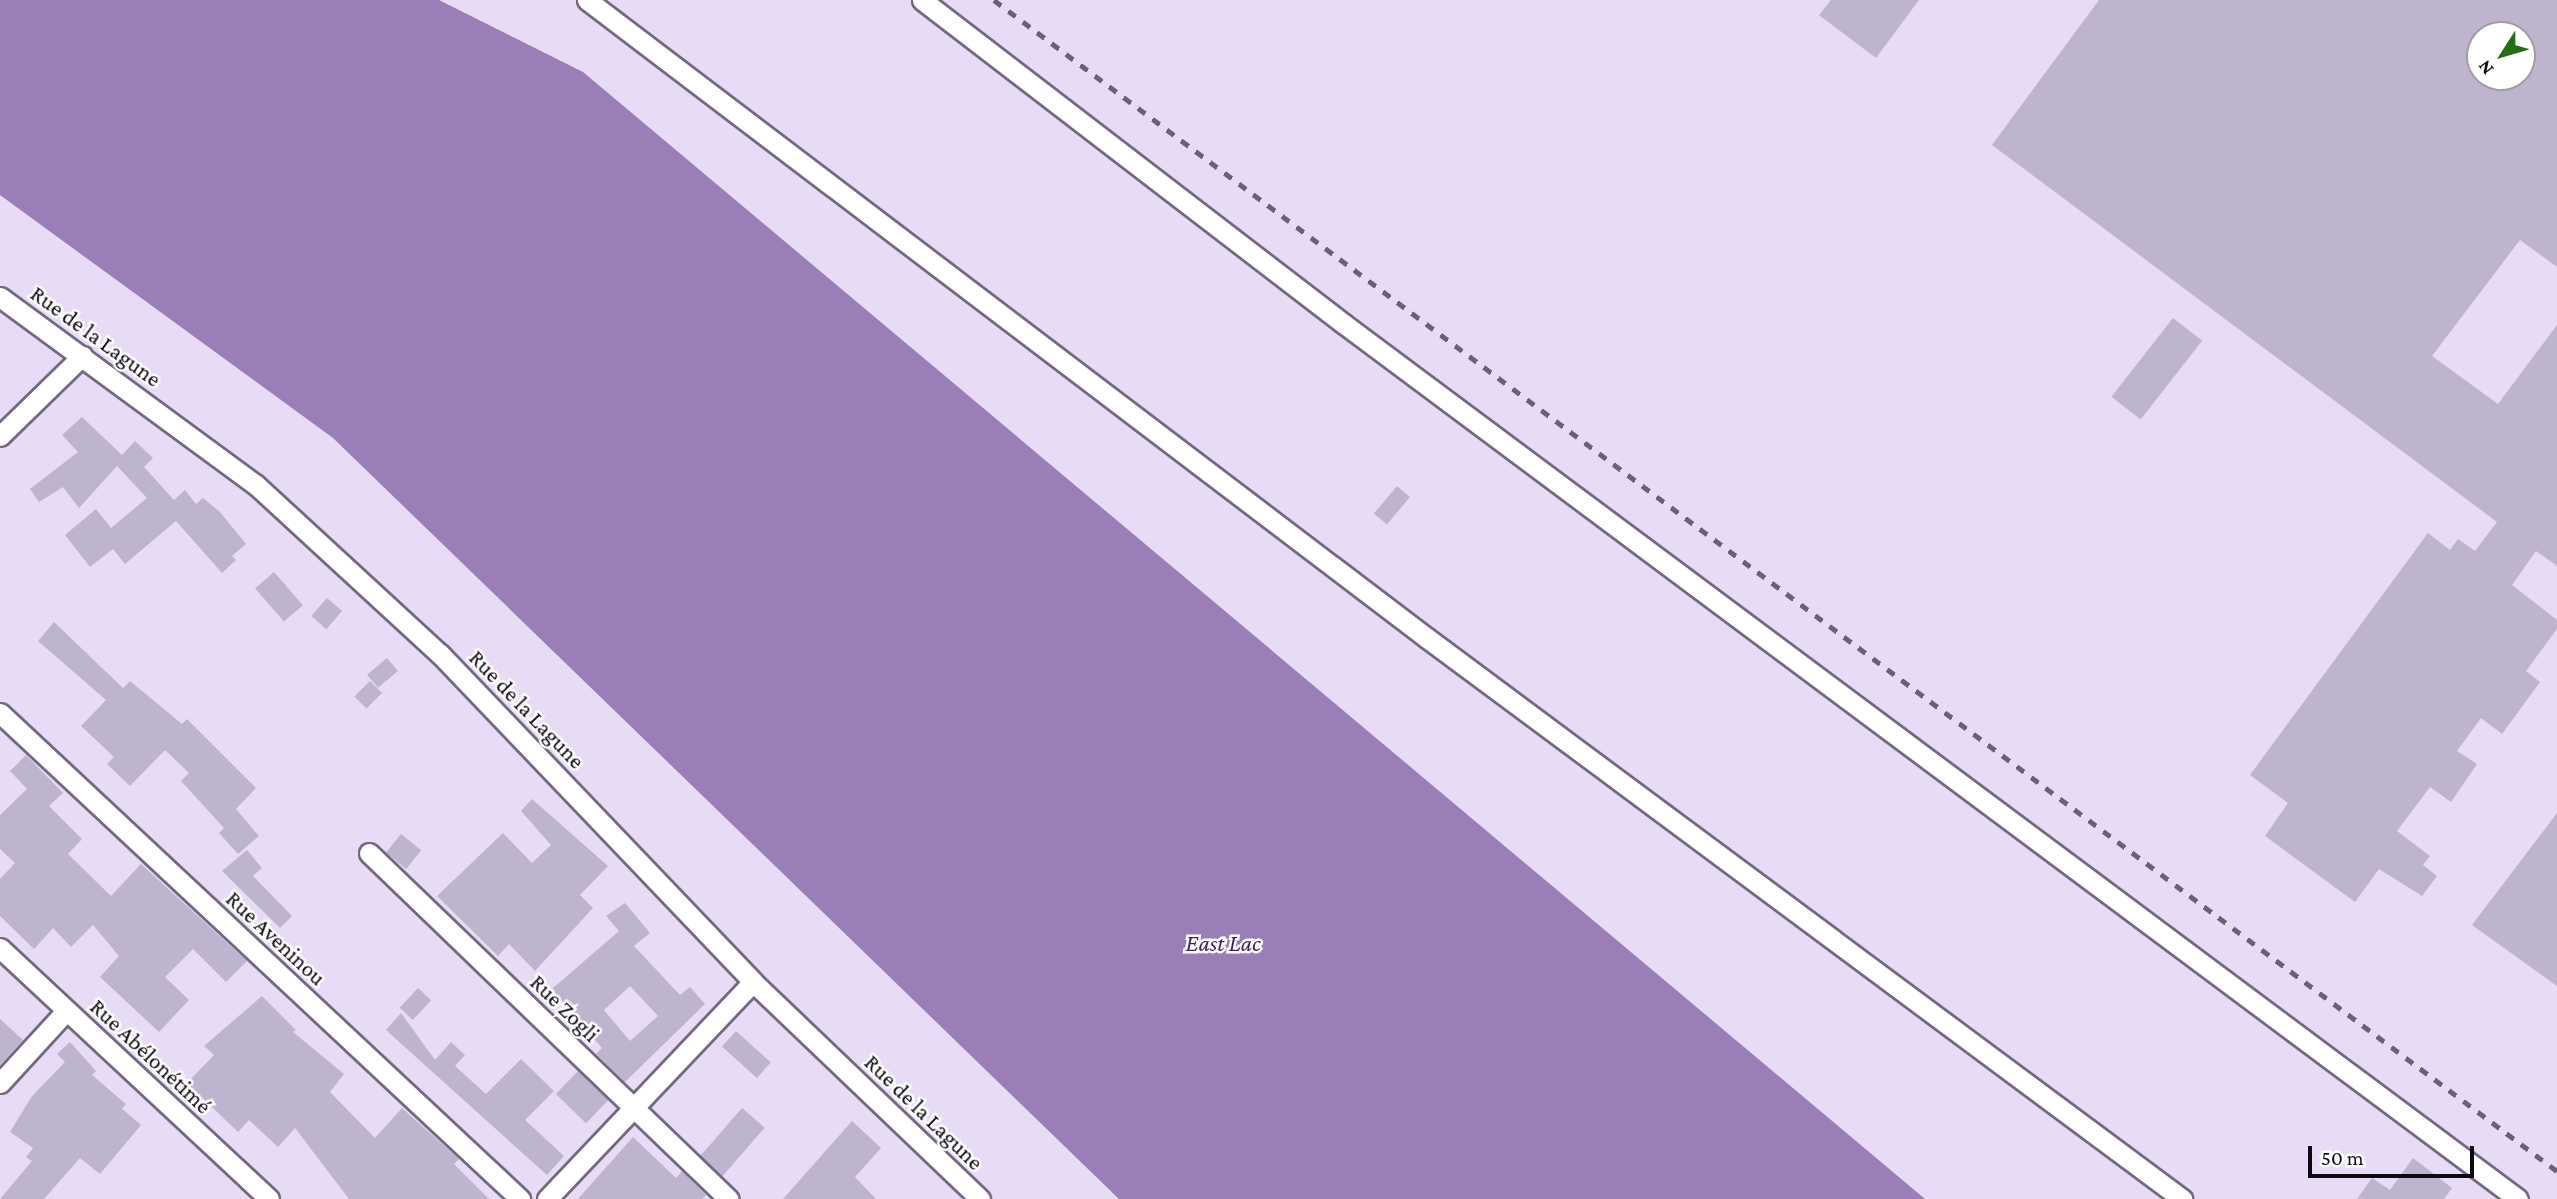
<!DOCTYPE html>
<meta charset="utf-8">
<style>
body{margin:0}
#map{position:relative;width:2557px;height:1199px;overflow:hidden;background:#e7dbf6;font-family:"Crimson Pro",serif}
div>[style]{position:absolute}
.water>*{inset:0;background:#997eb7}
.building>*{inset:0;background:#bfb4ce;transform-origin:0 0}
.roads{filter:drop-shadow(2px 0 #746980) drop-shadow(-2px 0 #746980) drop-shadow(0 2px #746980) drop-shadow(0 -2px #746980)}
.minor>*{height:19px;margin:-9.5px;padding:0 9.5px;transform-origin:9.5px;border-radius:9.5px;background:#fff}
.rail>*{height:5px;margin-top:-2.5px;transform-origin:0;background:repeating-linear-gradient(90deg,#6a6273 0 9px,transparent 0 18px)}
span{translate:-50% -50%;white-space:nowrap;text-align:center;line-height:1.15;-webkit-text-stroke:5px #fff;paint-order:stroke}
.street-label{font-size:23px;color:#0d0912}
.water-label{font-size:24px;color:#462066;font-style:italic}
.north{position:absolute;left:2466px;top:21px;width:70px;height:70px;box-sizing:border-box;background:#fff;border:2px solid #9e9da0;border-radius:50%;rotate:233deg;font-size:19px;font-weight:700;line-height:28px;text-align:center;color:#0d0912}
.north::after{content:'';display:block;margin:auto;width:24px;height:32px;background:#236f13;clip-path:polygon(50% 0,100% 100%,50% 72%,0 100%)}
.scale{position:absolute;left:2308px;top:1146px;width:166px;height:32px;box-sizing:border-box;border:4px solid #0d0912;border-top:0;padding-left:9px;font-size:21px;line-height:24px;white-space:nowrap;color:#0d0912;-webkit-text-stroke:5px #fff;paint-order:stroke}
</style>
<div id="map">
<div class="water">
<i style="clip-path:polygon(0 0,439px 0,583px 72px,1925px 1199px,1119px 1199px,333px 438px,0 195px)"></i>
</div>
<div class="building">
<i style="clip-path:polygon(1831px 0,1919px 0,1876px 58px,1819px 15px)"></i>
<i style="clip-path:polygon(evenodd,2099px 0,2557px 0,2557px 267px,2520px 240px,2432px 356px,2498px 404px,2557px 325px,2557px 566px,2536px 551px,2512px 585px,2557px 620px,2557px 629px,2526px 671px,2540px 682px,2502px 734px,2481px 718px,2457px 751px,2477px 764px,2451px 802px,2430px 787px,2397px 831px,2430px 856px,2423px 865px,2437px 876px,2422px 896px,2379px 869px,2355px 902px,2265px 836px,2288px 803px,2250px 775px,2428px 533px,2450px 550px,2458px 539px,2475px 551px,2497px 522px,1992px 145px,2099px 0,2480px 35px,2522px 35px,2522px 77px,2480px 77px,2480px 35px)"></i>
<i style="left:2173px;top:318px;width:37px;height:100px;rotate:38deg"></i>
<i style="clip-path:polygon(82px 417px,122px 455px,135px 441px,153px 458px,144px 467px,174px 500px,185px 490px,196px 504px,203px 498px,220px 512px,246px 544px,232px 556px,236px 560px,222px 573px,176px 521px,125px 564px,113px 549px,90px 567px,65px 535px,96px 509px,111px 528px,147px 498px,117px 466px,79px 508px,63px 487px,39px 502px,30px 489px,78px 452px,62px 435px)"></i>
<i style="left:1397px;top:486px;width:17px;height:36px;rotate:40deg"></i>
<i style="left:274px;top:572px;width:44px;height:25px;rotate:49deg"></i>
<i style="left:327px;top:598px;width:20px;height:24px;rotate:41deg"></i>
<i style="clip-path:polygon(54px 622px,123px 688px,130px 681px,182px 724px,187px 719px,256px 788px,236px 809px,259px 836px,238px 854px,219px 833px,224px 828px,181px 781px,189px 773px,165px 750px,130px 786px,107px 764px,114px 757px,81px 726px,106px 700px,38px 641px)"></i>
<i style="left:387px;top:658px;width:17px;height:26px;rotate:50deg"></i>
<i style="left:370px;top:681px;width:17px;height:22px;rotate:45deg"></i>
<i style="clip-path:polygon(26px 755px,63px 793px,49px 806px,82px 839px,68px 854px,111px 896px,141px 864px,247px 961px,226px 982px,193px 949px,165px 977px,189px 1000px,159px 1032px,100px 977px,119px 956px,93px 925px,71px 947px,53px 928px,34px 949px,0 916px,0 879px,15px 863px,0 849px,0 815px,27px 789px,10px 771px)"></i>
<i style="clip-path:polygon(532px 799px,608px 866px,580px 895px,593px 908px,535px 971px,509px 944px,498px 956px,437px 896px,503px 833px,532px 863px,551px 845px,521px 811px)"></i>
<i style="clip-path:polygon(2557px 813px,2557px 986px,2472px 925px)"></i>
<i style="left:401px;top:834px;width:26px;height:24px;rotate:39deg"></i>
<i style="clip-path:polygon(247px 850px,262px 868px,253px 876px,292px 916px,280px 928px,222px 871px)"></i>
<i style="clip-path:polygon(evenodd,625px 903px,650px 933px,634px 946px,680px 995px,690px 987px,705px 1004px,625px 1082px,596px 1054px,602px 1048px,552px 989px,619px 931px,606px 916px,625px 903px,630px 986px,658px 1016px,630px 1041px,604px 1010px,630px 986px)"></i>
<i style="left:418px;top:988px;width:18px;height:27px;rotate:43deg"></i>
<i style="clip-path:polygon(262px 996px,296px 1030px,293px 1032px,344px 1074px,330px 1092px,375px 1138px,402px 1108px,459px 1159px,454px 1164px,489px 1199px,349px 1199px,295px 1128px,278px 1147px,249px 1120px,238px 1132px,187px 1083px,214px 1055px,204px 1046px)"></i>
<i style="clip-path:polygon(401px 1013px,435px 1060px,451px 1042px,465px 1055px,455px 1066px,486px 1094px,521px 1059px,554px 1091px,525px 1120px,564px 1156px,547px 1175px,386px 1030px)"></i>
<i style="clip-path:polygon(0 1019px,23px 1040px,0 1065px)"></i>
<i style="left:736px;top:1031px;width:47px;height:21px;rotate:42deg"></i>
<i style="clip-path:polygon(70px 1042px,96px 1071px,92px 1075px,126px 1104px,122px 1109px,141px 1125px,100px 1174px,80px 1158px,44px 1199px,0 1199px,32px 1161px,26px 1157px,33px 1148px,10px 1132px,32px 1096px,65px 1062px,57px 1054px)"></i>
<i style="left:578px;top:1071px;width:42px;height:32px;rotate:44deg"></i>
<i style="left:742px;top:1108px;width:30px;height:64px;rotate:41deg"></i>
<i style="clip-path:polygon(852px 1121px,881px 1148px,855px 1177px,876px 1199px,783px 1199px)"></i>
<i style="clip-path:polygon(633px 1137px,676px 1178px,682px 1171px,706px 1195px,702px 1199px,578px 1199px)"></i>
<i style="clip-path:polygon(2413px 1158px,2452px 1188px,2444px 1199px,2357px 1199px,2372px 1178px,2390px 1190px)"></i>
</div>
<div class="roads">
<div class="minor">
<i style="left:587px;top:0;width:1055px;rotate:37.22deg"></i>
<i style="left:1427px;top:638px;width:941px;rotate:36.61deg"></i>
<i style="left:922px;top:0;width:532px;rotate:37.52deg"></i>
<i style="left:1344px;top:324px;width:1464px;rotate:36.7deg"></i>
<i style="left:0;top:297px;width:318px;rotate:36.3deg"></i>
<i style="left:256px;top:485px;width:250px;rotate:42.6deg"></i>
<i style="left:440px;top:654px;width:453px;rotate:46.3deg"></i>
<i style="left:753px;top:982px;width:314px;rotate:43.7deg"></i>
<i style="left:0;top:436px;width:115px;rotate:-44.3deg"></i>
<i style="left:0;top:713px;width:712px;rotate:43.06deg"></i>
<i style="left:369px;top:853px;width:499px;rotate:43.9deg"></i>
<i style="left:0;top:948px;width:368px;rotate:43deg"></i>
<i style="left:0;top:1083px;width:98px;rotate:-47.5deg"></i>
<i style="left:547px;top:1199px;width:299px;rotate:-46.5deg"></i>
</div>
</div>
<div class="rail">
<i style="left:994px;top:0;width:1953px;rotate:36.84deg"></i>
</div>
<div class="street-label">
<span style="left:96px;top:336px;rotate:36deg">Rue de la Lagune</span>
<span style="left:527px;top:709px;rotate:46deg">Rue de la Lagune</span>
<span style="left:276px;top:938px;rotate:43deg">Rue Aveninou</span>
<span style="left:565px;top:1008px;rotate:44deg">Rue Zogli</span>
<span style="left:151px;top:1056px;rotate:43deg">Rue Abélonétimé</span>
<span style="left:924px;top:1112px;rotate:44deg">Rue de la Lagune</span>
</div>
<div class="water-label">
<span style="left:1223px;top:943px">East Lac</span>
</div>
<div class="north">N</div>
<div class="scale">50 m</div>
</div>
